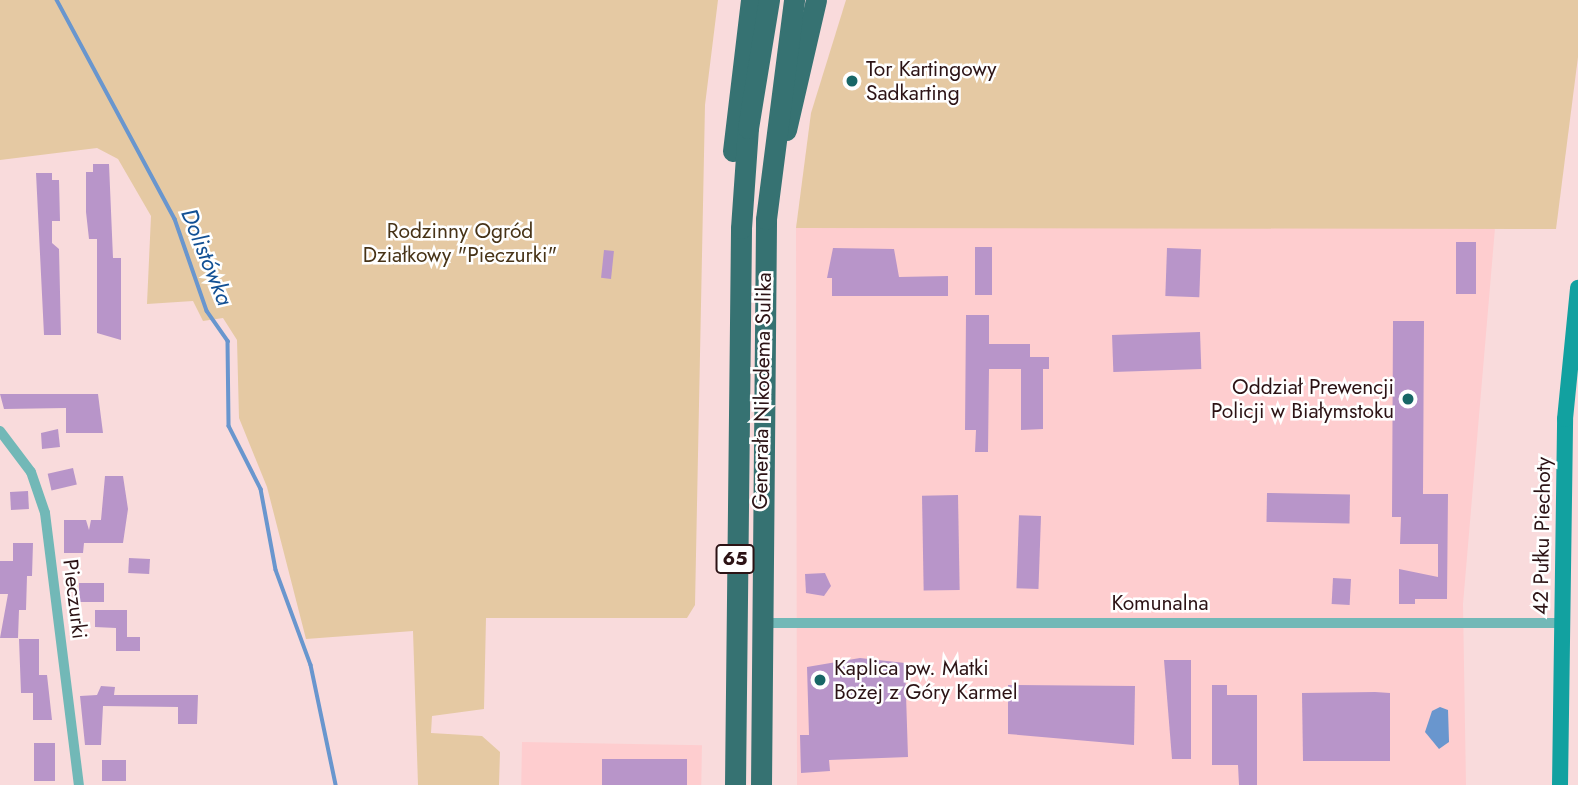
<!DOCTYPE html>
<meta charset="utf-8">
<style>
body{margin:0}
#map{position:relative;width:1578px;height:785px;overflow:hidden;background:#f9dbdc;font-family:Jost,sans-serif}
div>[style]{position:absolute}
.built>*{inset:0;background:#fecdcf;transform-origin:0 0}
.green>*{inset:0;background:#e5c9a3}
.water>*{inset:0;background:#6996ce}
.stream>*{height:3.5px;margin:-1.75px;padding:0 1.75px;transform-origin:1.75px;border-radius:1.75px;background:#6996ce}
.building>*{inset:0;background:#b895c9;transform-origin:0 0}
.street>*{height:10px;margin:-5px;padding:0 5px;transform-origin:5px;border-radius:5px;background:#72b8b7}
.secondary>*{height:16px;margin:-8px;padding:0 8px;transform-origin:8px;border-radius:8px;background:#12a1a0}
.highway>*{height:21px;margin:-10.5px;padding:0 10.5px;transform-origin:10.5px;border-radius:10.5px;background:#367272}
.dots>*{width:19px;height:19px;translate:-50% -50%;box-sizing:border-box;border:4px solid #fff;border-radius:50%}
span{translate:-50% -50%;white-space:nowrap;text-align:center;line-height:1.15;-webkit-text-stroke:5px #fff;paint-order:stroke}
.shield-label span{padding:2px 5px;background:#fff;border:2px solid;border-radius:5px;-webkit-text-stroke-width:0}
.shield-label{font-size:19px;color:#2c1315;font-weight:700}
.poi-label{font-size:21px;color:#2c1315}
.left{translate:0 -50%;text-align:left}
.right{translate:-100% -50%;text-align:right}
.park-label{font-size:21px;color:#473317}
.street-label{font-size:21px;color:#2c1315}
.water-label{font-size:23px;color:#125094;font-style:italic}
</style>
<div id="map">
<div class="built">
<i style="clip-path:polygon(796px 228px,1495px 228px,1463px 604px,1466px 785px,797px 785px)"></i>
<i style="left:522px;top:742px;width:180px;height:43px;rotate:1deg"></i>
</div>
<div class="green">
<i style="clip-path:polygon(0 0,718px 0,705px 105px,695px 605px,687px 618px,486px 618px,484px 709px,432px 716px,431px 733px,482px 736px,500px 752px,499px 785px,418px 785px,413px 631px,306px 639px,267px 487px,239px 418px,237px 340px,223px 318px,203px 321px,193px 301px,147px 304px,151px 216px,118px 159px,97px 148px,0 160px)"></i>
<i style="clip-path:polygon(846px 0,1578px 0,1578px 57px,1556px 229px,796px 228px,811px 113px)"></i>
</div>
<div class="water">
<i style="clip-path:polygon(1440px 707px,1448px 710px,1449px 742px,1439px 749px,1425px 732px,1432px 711px)"></i>
</div>
<div class="stream">
<i style="left:57px;top:0;width:249px;rotate:61.7deg"></i>
<i style="left:175px;top:219px;width:97px;rotate:70.8deg"></i>
<i style="left:207px;top:311px;width:37px;rotate:55deg"></i>
<i style="left:228px;top:341px;width:85px;rotate:89.3deg"></i>
<i style="left:229px;top:426px;width:71px;rotate:63.1deg"></i>
<i style="left:261px;top:489px;width:82px;rotate:79.5deg"></i>
<i style="left:276px;top:570px;width:101px;rotate:69.8deg"></i>
<i style="left:311px;top:665px;width:123px;rotate:78.2deg"></i>
</div>
<div class="building">
<i style="clip-path:polygon(93px 164px,109px 164px,113px 258px,121px 258px,121px 340px,97px 333px,97px 239px,89px 239px,86px 212px,86px 172px,93px 172px)"></i>
<i style="clip-path:polygon(36px 173px,52px 173px,52px 180px,59px 180px,60px 221px,52px 221px,52px 243px,59px 249px,61px 335px,44px 335px)"></i>
<i style="left:1456px;top:242px;width:20px;height:52px"></i>
<i style="left:975px;top:247px;width:17px;height:48px"></i>
<i style="clip-path:polygon(833px 248px,894px 249px,899px 277px,948px 276px,948px 296px,832px 296px,832px 278px,827px 278px)"></i>
<i style="left:1167px;top:248px;width:34px;height:48px;rotate:2deg"></i>
<i style="left:604px;top:250px;width:10px;height:28px;rotate:6deg"></i>
<i style="clip-path:polygon(966px 315px,989px 315px,989px 344px,1030px 344px,1030px 357px,1049px 357px,1049px 369px,1043px 369px,1043px 429px,1021px 430px,1021px 369px,989px 369px,988px 452px,975px 452px,976px 430px,965px 430px)"></i>
<i style="clip-path:polygon(1393px 321px,1424px 321px,1423px 494px,1448px 494px,1447px 599px,1415px 599px,1415px 604px,1399px 604px,1399px 569px,1438px 577px,1438px 544px,1400px 544px,1401px 517px,1392px 517px)"></i>
<i style="left:1200px;top:332px;width:37px;height:88px;rotate:88deg"></i>
<i style="clip-path:polygon(0 394px,98px 394px,103px 433px,66px 433px,66px 408px,4px 409px)"></i>
<i style="clip-path:polygon(58px 429px,60px 447px,42px 449px,41px 433px)"></i>
<i style="left:73px;top:468px;width:17px;height:26px;rotate:77deg"></i>
<i style="clip-path:polygon(105px 476px,123px 476px,128px 509px,123px 543px,84px 543px,83px 553px,64px 553px,64px 520px,86px 520px,89px 530px,91px 520px,101px 520px)"></i>
<i style="left:28px;top:491px;width:18px;height:18px;rotate:87deg"></i>
<i style="left:1267px;top:493px;width:83px;height:29px;rotate:1deg"></i>
<i style="left:958px;top:495px;width:95px;height:36px;rotate:89deg"></i>
<i style="left:1041px;top:516px;width:73px;height:22px;rotate:92deg"></i>
<i style="clip-path:polygon(13px 543px,33px 543px,32px 576px,27px 576px,26px 610px,19px 610px,18px 638px,0 638px,8px 594px,0 594px,0 561px,13px 561px)"></i>
<i style="left:129px;top:558px;width:21px;height:15px;rotate:3deg"></i>
<i style="clip-path:polygon(825px 573px,831px 586px,824px 596px,806px 593px,805px 574px)"></i>
<i style="left:1333px;top:578px;width:18px;height:26px;rotate:3deg"></i>
<i style="left:79px;top:583px;width:25px;height:19px"></i>
<i style="clip-path:polygon(95px 610px,127px 610px,127px 637px,140px 637px,140px 651px,116px 651px,116px 628px,95px 627px)"></i>
<i style="clip-path:polygon(19px 639px,39px 639px,39px 675px,47px 675px,52px 720px,33px 720px,33px 693px,21px 693px)"></i>
<i style="clip-path:polygon(860px 658px,905px 663px,908px 757px,829px 760px,830px 771px,801px 773px,800px 735px,809px 735px,807px 667px)"></i>
<i style="clip-path:polygon(1164px 660px,1191px 660px,1191px 759px,1172px 759px)"></i>
<i style="clip-path:polygon(1008px 685px,1135px 686px,1134px 745px,1008px 734px)"></i>
<i style="clip-path:polygon(1212px 685px,1227px 685px,1227px 695px,1257px 695px,1257px 785px,1239px 785px,1238px 765px,1212px 765px)"></i>
<i style="clip-path:polygon(101px 686px,115px 687px,114px 695px,198px 695px,197px 724px,178px 724px,178px 707px,103px 706px,101px 745px,85px 745px,80px 696px,97px 695px)"></i>
<i style="clip-path:polygon(1375px 692px,1390px 693px,1390px 761px,1303px 761px,1302px 693px)"></i>
<i style="left:34px;top:743px;width:21px;height:38px"></i>
<i style="left:687px;top:759px;width:26px;height:85px;rotate:90deg"></i>
<i style="left:102px;top:760px;width:24px;height:21px"></i>
</div>
<div class="street">
<i style="left:0;top:431px;width:51px;rotate:52.9deg"></i>
<i style="left:31px;top:472px;width:43px;rotate:71.1deg"></i>
<i style="left:45px;top:513px;width:274px;rotate:82.9deg"></i>
<i style="left:759px;top:623px;width:802px"></i>
</div>
<div class="secondary">
<i style="left:1560px;top:785px;width:366px;rotate:-89.2deg"></i>
<i style="left:1565px;top:419px;width:132px;rotate:-84.3deg"></i>
</div>
<div class="highway">
<i style="left:786px;top:130px;width:133px;rotate:-77deg"></i>
<i style="left:733px;top:151px;width:152px;rotate:-83.2deg"></i>
<i style="left:735px;top:785px;width:557px;rotate:-89.38deg"></i>
<i style="left:741px;top:228px;width:100px;rotate:-86deg"></i>
<i style="left:748px;top:128px;width:130px;rotate:-80.7deg"></i>
<i style="left:761px;top:785px;width:566px;rotate:-89.49deg"></i>
<i style="left:766px;top:219px;width:221px;rotate:-82.7deg"></i>
</div>
<div class="dots">
<i style="left:852px;top:81px;background:#186666"></i>
<i style="left:1408px;top:399px;background:#186666"></i>
<i style="left:820px;top:680px;background:#186666"></i>
</div>
<div class="shield-label">
<span style="left:735px;top:559px">65</span>
</div>
<div class="poi-label">
<span class="left" style="left:866px;top:81px">Tor Kartingowy<br>Sadkarting</span>
<span class="right" style="left:1394px;top:399px">Oddział Prewencji<br>Policji w Białymstoku</span>
<span class="left" style="left:834px;top:680px">Kaplica pw. Matki<br>Bożej z Góry Karmel</span>
</div>
<div class="park-label">
<span style="left:460px;top:243px">Rodzinny Ogród<br>Działkowy "Pieczurki"</span>
</div>
<div class="street-label">
<span style="left:762px;top:391px;rotate:-89deg">Generała Nikodema Sulika</span>
<span style="left:1542px;top:536px;rotate:-89deg">42 Pułku Piechoty</span>
<span style="left:75px;top:599px;rotate:83deg">Pieczurki</span>
<span style="left:1160px;top:603px">Komunalna</span>
</div>
<div class="water-label">
<span style="left:207px;top:257px;rotate:68deg">Dolistówka</span>
</div>
</div>
